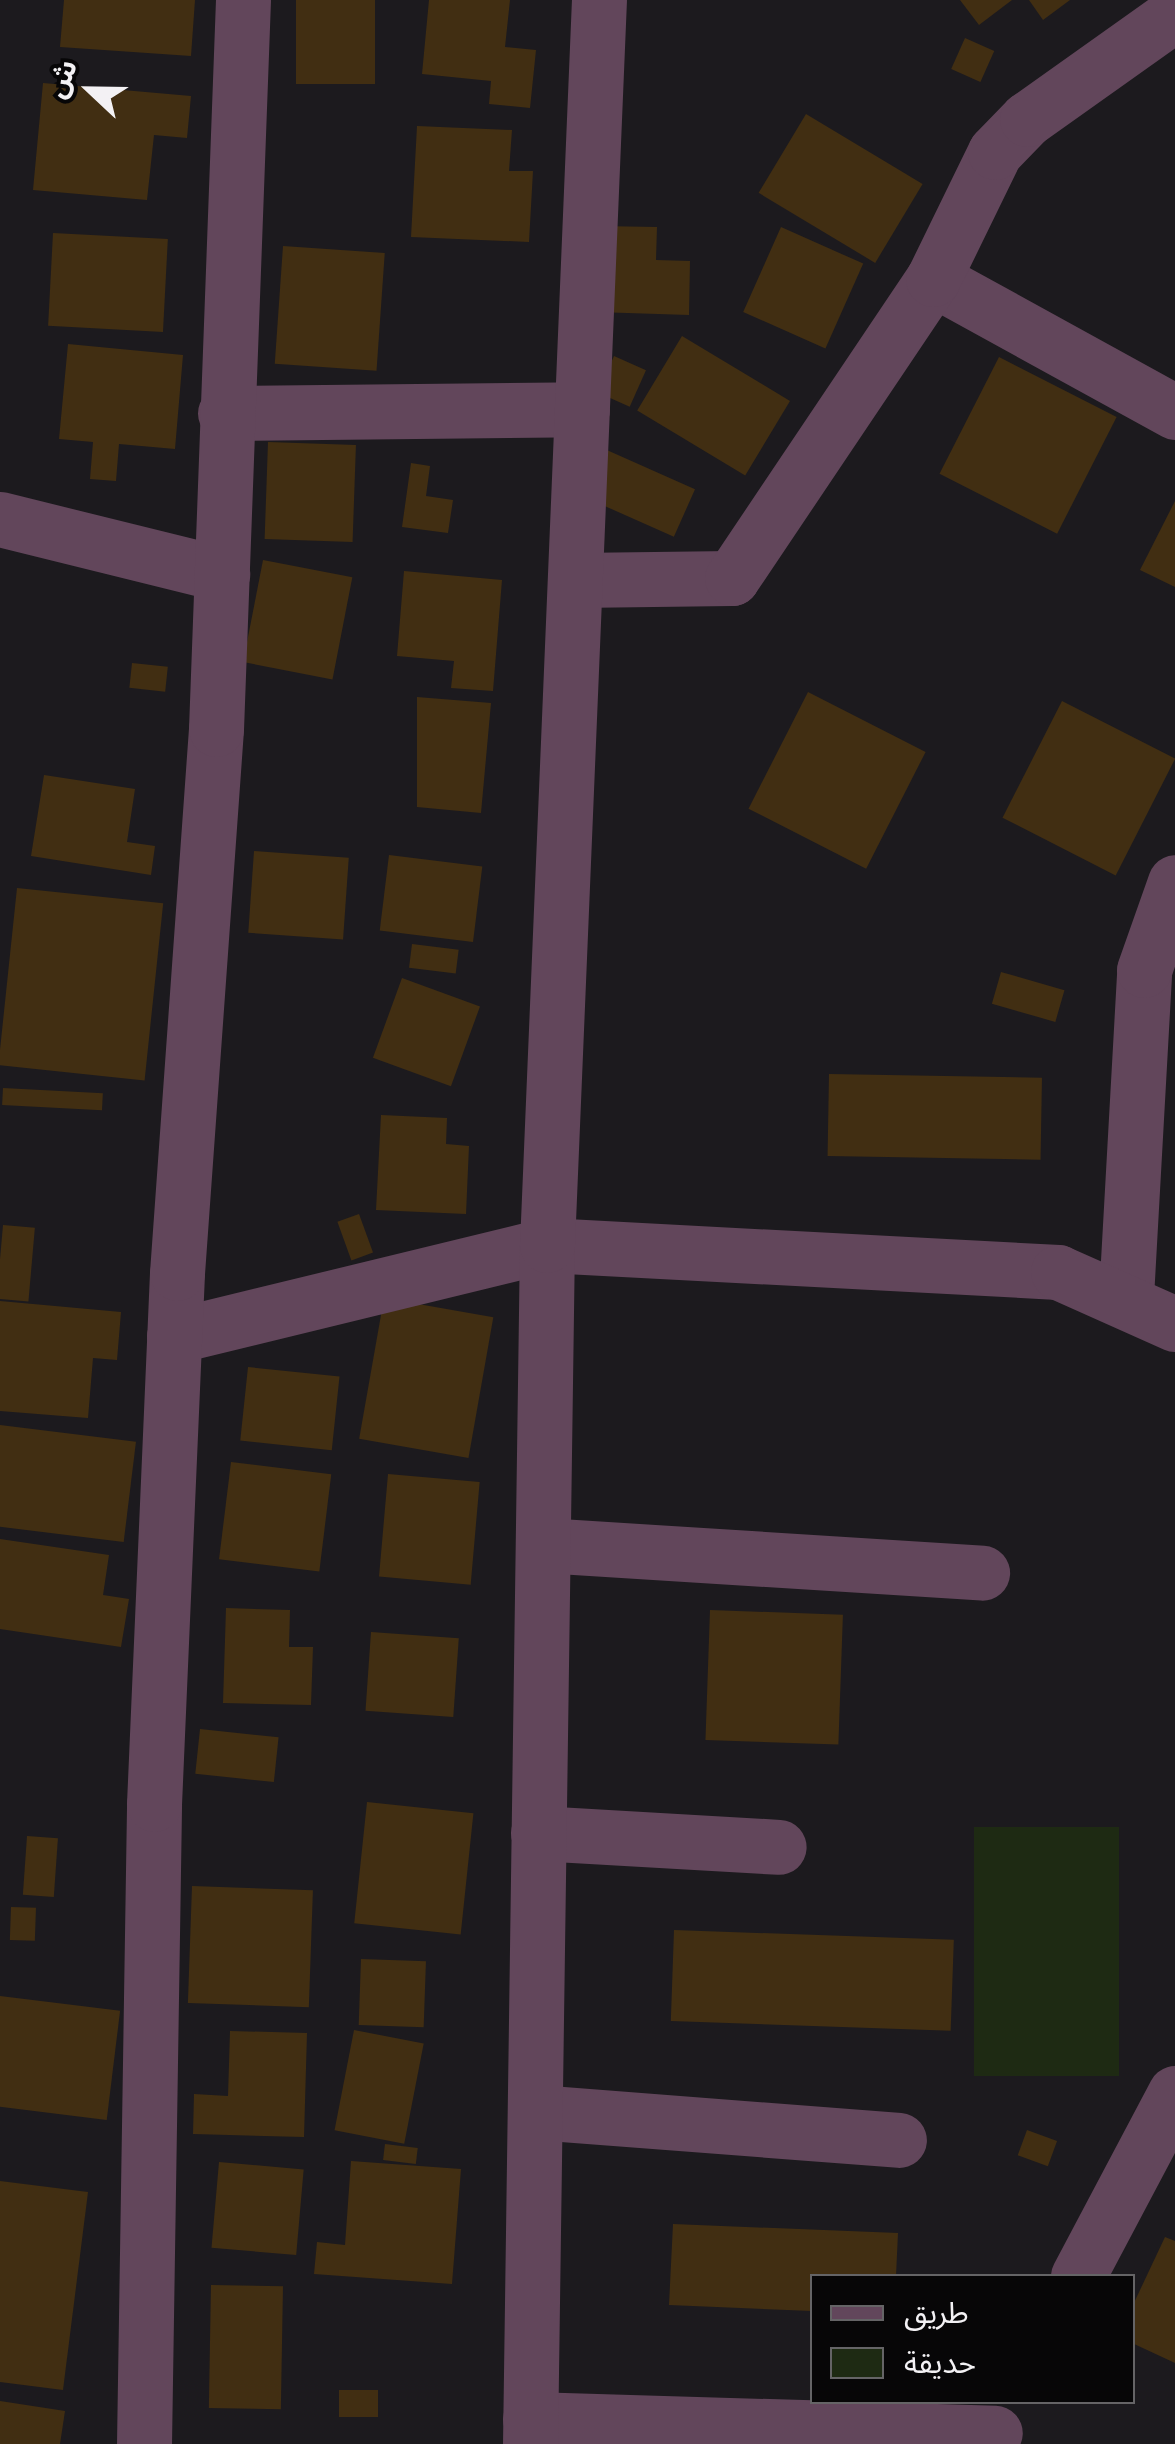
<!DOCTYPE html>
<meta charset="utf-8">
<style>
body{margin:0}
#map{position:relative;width:1175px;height:2444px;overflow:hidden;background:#1c1a1e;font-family:Raleway,"Noto Sans Arabic",sans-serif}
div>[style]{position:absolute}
.green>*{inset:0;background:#1e2a13;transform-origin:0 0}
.building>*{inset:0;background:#412e12;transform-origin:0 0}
.street>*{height:55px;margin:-27.5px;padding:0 27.5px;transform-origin:27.5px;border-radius:27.5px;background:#62465b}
span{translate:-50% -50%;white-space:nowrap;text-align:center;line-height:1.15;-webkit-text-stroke:8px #070607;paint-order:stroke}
.legend{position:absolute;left:810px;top:2274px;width:325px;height:130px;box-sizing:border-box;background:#070607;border:2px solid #656466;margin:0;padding:12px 18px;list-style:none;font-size:30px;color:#f3f1f4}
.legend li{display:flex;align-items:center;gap:20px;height:50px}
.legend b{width:50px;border:2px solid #656466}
.north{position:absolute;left:40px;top:40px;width:100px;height:100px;-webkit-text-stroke:8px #070607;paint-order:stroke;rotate:292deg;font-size:28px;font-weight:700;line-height:40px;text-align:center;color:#f3f1f4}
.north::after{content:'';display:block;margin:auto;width:35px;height:45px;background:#f3f1f4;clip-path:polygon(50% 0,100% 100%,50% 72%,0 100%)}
</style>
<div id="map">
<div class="green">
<i style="left:974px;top:1827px;width:145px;height:249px"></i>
</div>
<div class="building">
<i style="clip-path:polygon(64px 0,195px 0,191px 56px,60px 47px)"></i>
<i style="left:296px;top:0;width:79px;height:84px"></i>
<i style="clip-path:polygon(429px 0,510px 0,505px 47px,536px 50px,530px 108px,489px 104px,491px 81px,422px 74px)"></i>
<i style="clip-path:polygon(960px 0,1012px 0,979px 25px)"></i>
<i style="clip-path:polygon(1029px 0,1070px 0,1043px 20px)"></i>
<i style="left:965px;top:38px;width:32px;height:34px;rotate:24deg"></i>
<i style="clip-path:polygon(43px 83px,191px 96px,187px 138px,154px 135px,147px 200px,33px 190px)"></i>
<i style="left:806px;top:114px;width:136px;height:92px;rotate:31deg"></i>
<i style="clip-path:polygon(417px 126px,512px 130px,509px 171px,533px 171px,529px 242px,411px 237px)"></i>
<i style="clip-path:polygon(599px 226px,657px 227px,656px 260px,690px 261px,689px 315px,596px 312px)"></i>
<i style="left:781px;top:227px;width:90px;height:93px;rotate:24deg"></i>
<i style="left:53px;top:233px;width:115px;height:93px;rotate:3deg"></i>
<i style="left:283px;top:246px;width:102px;height:118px;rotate:4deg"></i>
<i style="left:682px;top:336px;width:126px;height:87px;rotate:31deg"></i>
<i style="clip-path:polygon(68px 344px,183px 355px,175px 449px,119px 444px,116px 481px,90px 479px,93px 442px,59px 439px)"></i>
<i style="left:614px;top:356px;width:35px;height:40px;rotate:24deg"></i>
<i style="left:999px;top:357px;width:132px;height:131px;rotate:27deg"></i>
<i style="left:268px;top:442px;width:88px;height:97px;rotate:2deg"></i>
<i style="left:600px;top:447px;width:104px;height:52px;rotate:24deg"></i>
<i style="clip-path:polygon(411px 463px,430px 466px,426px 496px,453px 500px,448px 533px,402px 527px)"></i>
<i style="clip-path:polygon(1175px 501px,1175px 587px,1140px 570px)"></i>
<i style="left:263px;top:560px;width:91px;height:104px;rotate:11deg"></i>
<i style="clip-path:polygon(404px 571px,502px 580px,493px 691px,451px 688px,454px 661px,397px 656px)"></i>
<i style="left:132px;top:663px;width:36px;height:25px;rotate:6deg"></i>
<i style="left:808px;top:692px;width:132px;height:131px;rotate:27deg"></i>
<i style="clip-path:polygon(417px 697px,491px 703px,481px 813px,417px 807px)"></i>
<i style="left:1062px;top:701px;width:127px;height:131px;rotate:27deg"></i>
<i style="clip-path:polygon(44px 775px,135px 789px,127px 842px,155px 846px,151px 875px,31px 856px)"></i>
<i style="left:254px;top:851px;width:95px;height:82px;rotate:4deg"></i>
<i style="left:389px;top:855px;width:94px;height:76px;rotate:7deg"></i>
<i style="left:17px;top:888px;width:147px;height:178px;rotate:6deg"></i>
<i style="left:412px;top:944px;width:47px;height:24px;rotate:7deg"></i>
<i style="left:1001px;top:972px;width:66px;height:33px;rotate:16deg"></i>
<i style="left:402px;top:978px;width:83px;height:85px;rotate:20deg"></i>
<i style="left:829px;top:1074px;width:213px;height:82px;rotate:1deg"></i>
<i style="left:3px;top:1088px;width:100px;height:17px;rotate:3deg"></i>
<i style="clip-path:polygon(381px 1115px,447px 1118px,446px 1144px,469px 1146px,466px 1214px,376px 1210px)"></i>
<i style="left:359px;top:1214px;width:41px;height:23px;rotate:70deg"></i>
<i style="left:3px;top:1225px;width:32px;height:74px;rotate:5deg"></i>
<i style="left:384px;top:1298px;width:111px;height:143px;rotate:10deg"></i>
<i style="clip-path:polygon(0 1301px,121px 1312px,117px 1360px,93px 1358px,88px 1418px,0 1411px)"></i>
<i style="left:248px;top:1367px;width:92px;height:74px;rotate:6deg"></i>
<i style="left:0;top:1425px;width:137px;height:101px;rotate:7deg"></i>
<i style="left:231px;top:1462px;width:101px;height:98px;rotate:7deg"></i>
<i style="left:388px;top:1474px;width:92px;height:103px;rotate:5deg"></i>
<i style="clip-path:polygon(0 1539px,109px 1555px,103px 1595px,129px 1599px,121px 1647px,0 1629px)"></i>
<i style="clip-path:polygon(226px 1608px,290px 1610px,289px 1647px,313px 1647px,311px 1705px,223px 1703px)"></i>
<i style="left:710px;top:1610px;width:133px;height:130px;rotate:2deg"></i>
<i style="left:371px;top:1632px;width:88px;height:79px;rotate:4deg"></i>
<i style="left:200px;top:1729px;width:79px;height:45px;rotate:6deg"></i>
<i style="left:367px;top:1802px;width:107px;height:122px;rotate:6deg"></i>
<i style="left:27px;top:1836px;width:31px;height:59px;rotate:4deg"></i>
<i style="left:192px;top:1886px;width:121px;height:117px;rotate:2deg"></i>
<i style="left:11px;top:1907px;width:25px;height:33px;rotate:2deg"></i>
<i style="left:674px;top:1930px;width:280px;height:91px;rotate:2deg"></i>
<i style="left:361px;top:1959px;width:65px;height:66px;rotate:2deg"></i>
<i style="left:0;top:1996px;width:121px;height:110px;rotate:7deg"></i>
<i style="left:354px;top:2030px;width:71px;height:102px;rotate:11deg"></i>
<i style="clip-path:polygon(230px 2031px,307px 2033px,304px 2137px,193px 2134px,194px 2094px,228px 2096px)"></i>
<i style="left:1027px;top:2130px;width:32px;height:27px;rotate:20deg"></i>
<i style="left:385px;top:2144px;width:33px;height:16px;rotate:7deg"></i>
<i style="clip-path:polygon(351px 2161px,461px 2169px,452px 2284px,314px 2274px,317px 2242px,345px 2245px)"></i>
<i style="left:219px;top:2162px;width:85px;height:86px;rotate:5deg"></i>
<i style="clip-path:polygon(0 2181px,88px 2192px,63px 2390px,0 2382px)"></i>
<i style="clip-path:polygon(673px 2224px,898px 2233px,896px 2276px,812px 2276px,812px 2311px,669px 2305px)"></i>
<i style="clip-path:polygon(1165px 2237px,1175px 2241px,1175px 2363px,1132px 2343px,1132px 2307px)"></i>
<i style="left:211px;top:2285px;width:72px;height:123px;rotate:1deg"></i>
<i style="left:339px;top:2390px;width:39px;height:27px"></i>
<i style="clip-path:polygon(0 2401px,65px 2411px,60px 2444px,0 2444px)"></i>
</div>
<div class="street">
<i style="left:933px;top:279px;width:276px;rotate:28.8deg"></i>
<i style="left:225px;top:413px;width:357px;rotate:-0.6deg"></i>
<i style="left:0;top:519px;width:229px;rotate:13.9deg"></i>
<i style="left:575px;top:580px;width:157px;rotate:-0.7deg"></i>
<i style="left:732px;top:578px;width:360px;rotate:-56.1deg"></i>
<i style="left:933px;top:279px;width:141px;rotate:-64deg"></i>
<i style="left:995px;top:152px;width:46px;rotate:-45.9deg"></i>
<i style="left:1027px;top:119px;width:181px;rotate:-35.4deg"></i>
<i style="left:1126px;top:1297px;width:327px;rotate:-86.8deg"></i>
<i style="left:1144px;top:970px;width:93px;rotate:-70.6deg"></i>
<i style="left:174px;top:1336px;width:384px;rotate:-13.7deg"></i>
<i style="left:547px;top:1245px;width:512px;rotate:3.02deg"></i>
<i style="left:1058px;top:1272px;width:128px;rotate:24deg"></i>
<i style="left:543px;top:1545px;width:440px;rotate:3.6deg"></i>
<i style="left:538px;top:1833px;width:241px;rotate:3.3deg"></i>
<i style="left:536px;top:2112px;width:364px;rotate:4.4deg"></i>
<i style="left:1078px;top:2276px;width:207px;rotate:-62.1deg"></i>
<i style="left:530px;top:2419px;width:465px;rotate:1.7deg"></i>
<i style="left:144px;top:2444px;width:640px;rotate:-89.1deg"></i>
<i style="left:154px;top:1804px;width:531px;rotate:-87.52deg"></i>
<i style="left:177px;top:1273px;width:545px;rotate:-85.9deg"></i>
<i style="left:216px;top:729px;width:729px;rotate:-87.88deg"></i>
<i style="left:530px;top:2444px;width:1199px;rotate:-89.19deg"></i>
<i style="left:547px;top:1245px;width:1246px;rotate:-87.61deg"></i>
</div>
<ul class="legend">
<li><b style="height:12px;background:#62465b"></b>طريق</li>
<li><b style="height:28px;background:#1e2a13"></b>حديقة</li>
</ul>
<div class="north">ش</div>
</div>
